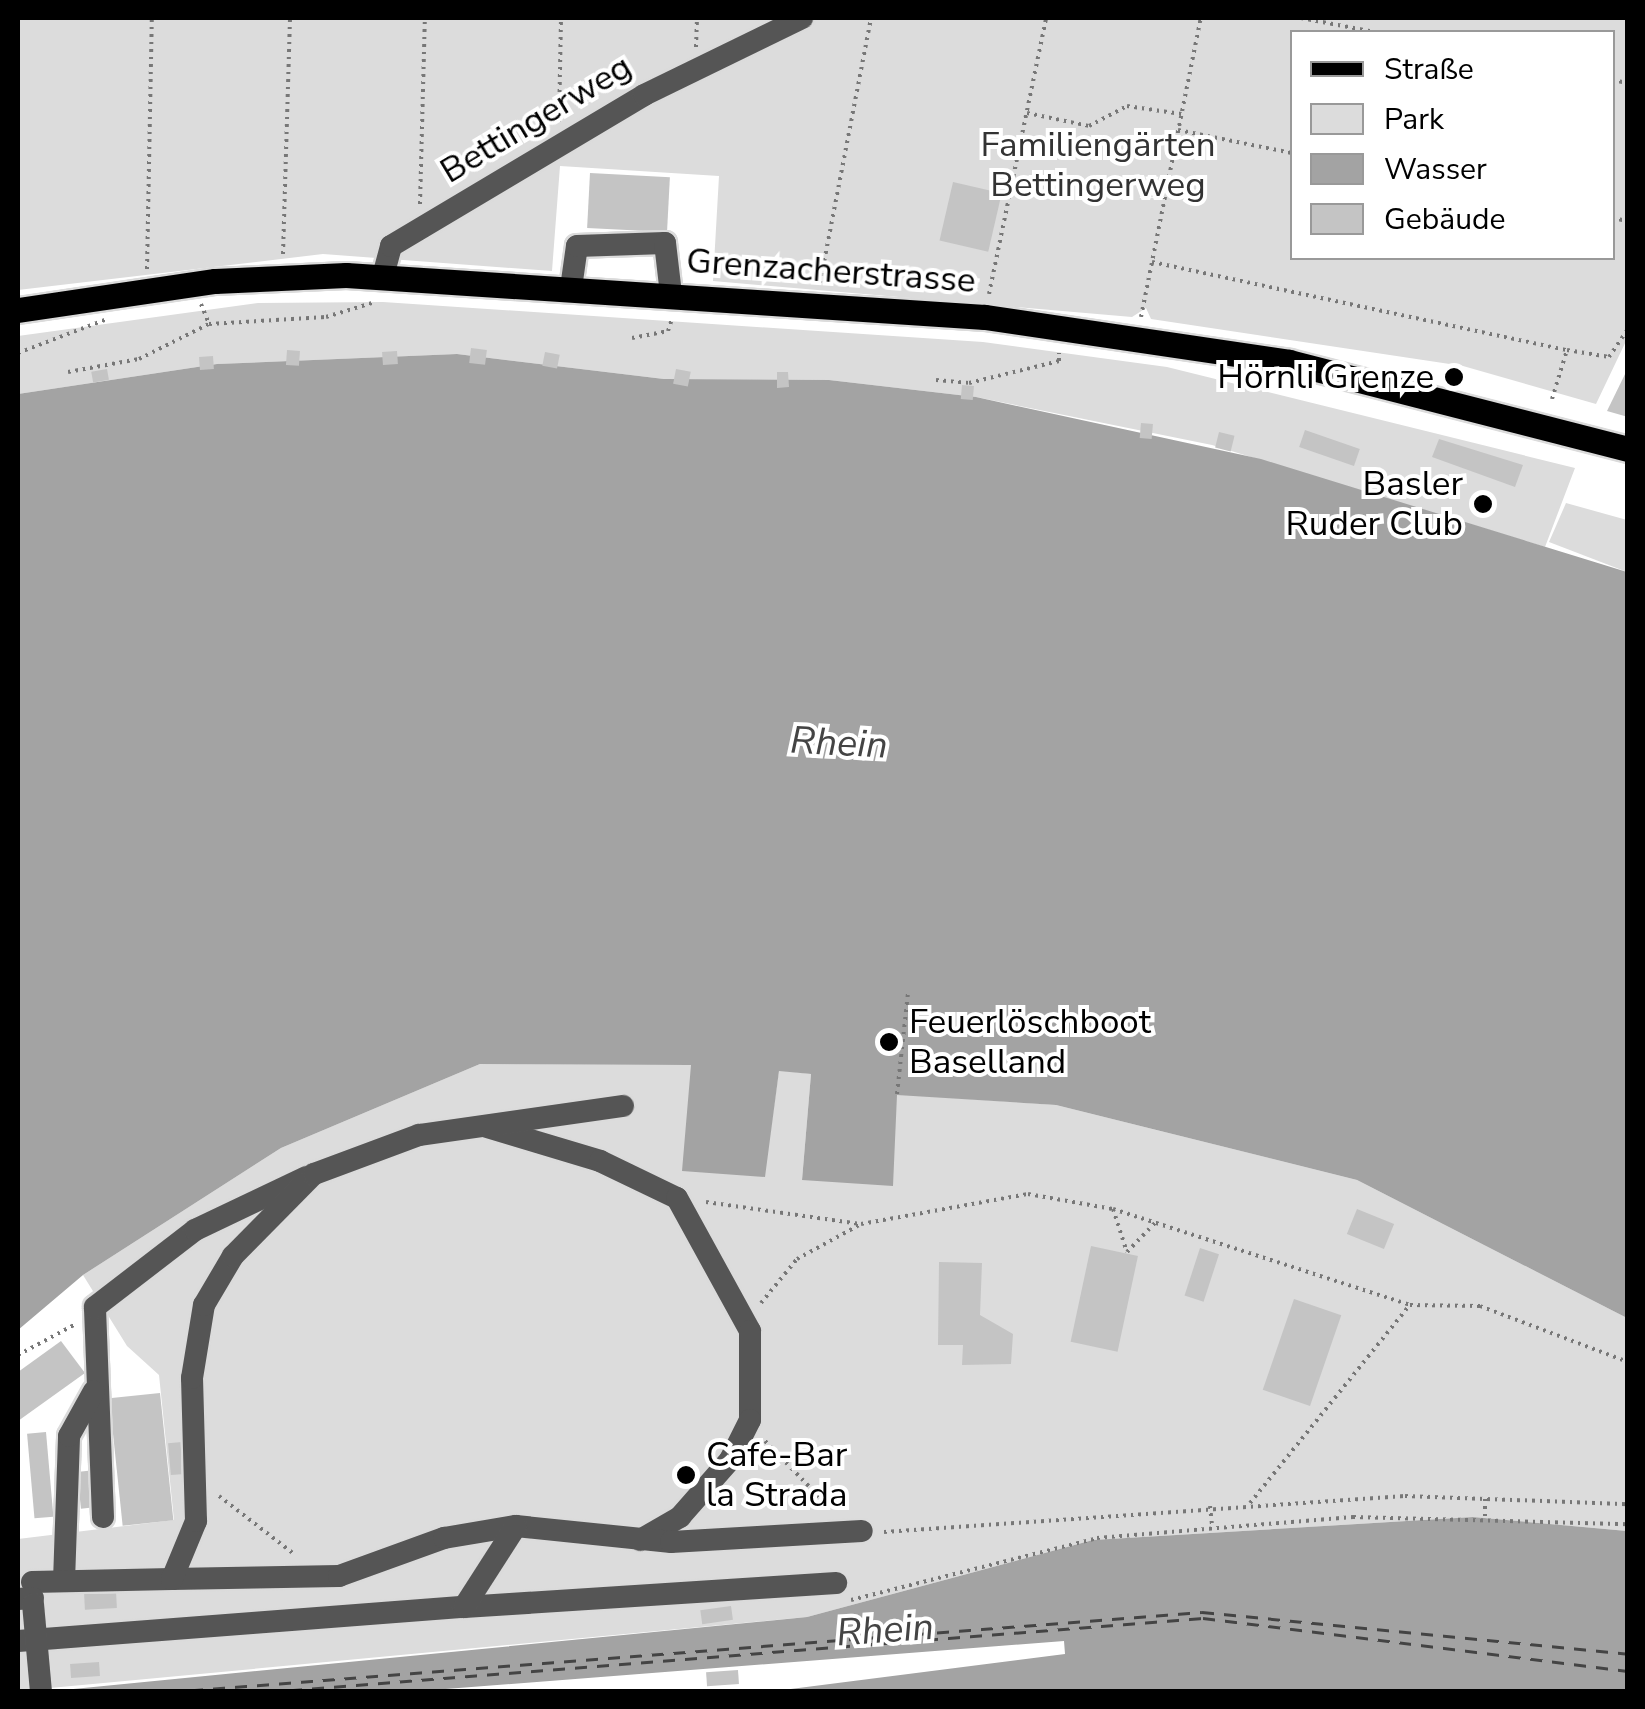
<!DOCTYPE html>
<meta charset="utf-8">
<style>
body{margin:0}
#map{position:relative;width:1645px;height:1709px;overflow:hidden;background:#fff;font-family:"Nunito Sans",sans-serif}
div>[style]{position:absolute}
.green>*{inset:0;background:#dcdcdc}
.water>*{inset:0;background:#a3a3a3}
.ferry>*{height:2.5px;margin-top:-1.25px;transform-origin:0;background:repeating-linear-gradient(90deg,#444 0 12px,transparent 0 22px)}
.building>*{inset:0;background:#c4c4c4;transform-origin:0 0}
.path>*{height:4px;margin-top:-2px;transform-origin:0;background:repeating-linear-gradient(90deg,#777 0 2.5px,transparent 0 7.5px)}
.roads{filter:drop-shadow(2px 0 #dbdbdb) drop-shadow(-2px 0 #dbdbdb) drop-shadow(0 2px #dbdbdb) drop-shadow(0 -2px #dbdbdb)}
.minor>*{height:22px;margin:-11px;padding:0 11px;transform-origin:11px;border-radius:11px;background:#555}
.major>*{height:25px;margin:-12.5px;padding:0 12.5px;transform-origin:12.5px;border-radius:12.5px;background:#000}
.minor-bridge>*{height:22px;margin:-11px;padding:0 11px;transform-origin:11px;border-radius:11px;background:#555}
.dots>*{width:28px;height:28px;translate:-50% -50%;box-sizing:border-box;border:5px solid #fff;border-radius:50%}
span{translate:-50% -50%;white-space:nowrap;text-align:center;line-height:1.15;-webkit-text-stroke:8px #fff;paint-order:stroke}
.street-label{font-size:35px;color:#000}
.park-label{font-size:35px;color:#333}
.poi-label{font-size:35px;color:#000}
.right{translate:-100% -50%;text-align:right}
.left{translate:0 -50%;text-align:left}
.water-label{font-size:38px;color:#444;font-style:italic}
.frame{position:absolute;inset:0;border:20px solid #000;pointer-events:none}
.legend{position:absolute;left:1290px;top:30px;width:325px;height:230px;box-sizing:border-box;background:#fff;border:2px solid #999;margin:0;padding:12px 18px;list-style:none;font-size:30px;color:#000}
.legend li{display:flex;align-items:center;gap:20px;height:50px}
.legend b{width:50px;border:2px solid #999}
</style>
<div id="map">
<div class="green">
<i style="clip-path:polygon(evenodd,18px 18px,1627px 18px,1627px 339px,1596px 404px,1463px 366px,1151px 319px,1146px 308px,1132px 317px,713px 281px,719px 176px,560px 166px,552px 271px,323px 254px,18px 290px,18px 18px,1292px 32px,1612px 32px,1612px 258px,1292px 258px,1292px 32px)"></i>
<i style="clip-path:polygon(383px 302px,983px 342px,1167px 367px,1575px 468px,1545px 547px,1212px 445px,976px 397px,829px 380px,664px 379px,457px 354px,217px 364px,18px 394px,18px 336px,258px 303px)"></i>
<i style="clip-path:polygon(1566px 503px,1627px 520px,1627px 572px,1549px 542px)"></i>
<i style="clip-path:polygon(480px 1064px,692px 1065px,764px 1177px,779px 1070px,811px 1074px,802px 1180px,897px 1094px,1056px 1105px,1357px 1180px,1627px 1318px,1627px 1531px,1473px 1517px,1093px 1540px,807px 1617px,18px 1691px,18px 1539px,174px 1520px,159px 1375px,127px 1346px,83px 1275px,281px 1148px)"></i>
</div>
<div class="water">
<i style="clip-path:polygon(457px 354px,664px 379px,829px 380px,976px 397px,1261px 459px,1627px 572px,1627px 1318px,1357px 1180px,1056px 1105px,897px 1095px,893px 1186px,802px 1180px,811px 1074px,779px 1071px,765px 1177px,682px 1171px,691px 1065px,480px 1064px,281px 1148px,83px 1275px,18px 1330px,18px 394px,217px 364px)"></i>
<i style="clip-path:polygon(1473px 1517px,1627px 1531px,1627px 1691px,775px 1691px,1065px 1654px,1064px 1641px,420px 1691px,53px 1691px,807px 1617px,1093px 1540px)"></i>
</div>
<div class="ferry">
<i style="left:169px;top:1692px;width:1036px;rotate:-4.43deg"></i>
<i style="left:1202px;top:1612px;width:428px;rotate:5.6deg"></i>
<i style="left:268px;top:1692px;width:938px;rotate:-4.53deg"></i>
<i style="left:1203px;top:1618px;width:428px;rotate:7.1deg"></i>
</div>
<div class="building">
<i style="left:590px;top:173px;width:80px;height:55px;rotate:3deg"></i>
<i style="left:953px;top:182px;width:50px;height:60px;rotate:13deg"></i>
<i style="left:471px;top:348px;width:16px;height:15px;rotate:7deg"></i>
<i style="left:287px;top:350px;width:13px;height:15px;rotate:4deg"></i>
<i style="left:397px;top:351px;width:13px;height:15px;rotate:86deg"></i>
<i style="left:545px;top:352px;width:15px;height:14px;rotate:11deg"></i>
<i style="left:213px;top:356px;width:13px;height:14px;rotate:86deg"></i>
<i style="clip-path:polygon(1628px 368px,1628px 417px,1607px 411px)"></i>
<i style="left:107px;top:369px;width:11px;height:16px;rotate:80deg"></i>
<i style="left:676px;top:369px;width:15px;height:15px;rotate:11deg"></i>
<i style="clip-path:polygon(777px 372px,788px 372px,789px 387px,777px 388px)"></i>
<i style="left:962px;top:385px;width:12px;height:14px;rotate:5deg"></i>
<i style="left:1141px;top:423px;width:12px;height:15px;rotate:5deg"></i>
<i style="left:1305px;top:430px;width:58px;height:18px;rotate:19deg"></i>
<i style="left:1219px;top:432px;width:16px;height:16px;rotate:14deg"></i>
<i style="clip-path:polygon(1439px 439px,1523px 465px,1515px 487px,1432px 457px)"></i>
<i style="left:1357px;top:1209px;width:40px;height:27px;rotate:22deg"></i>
<i style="left:1091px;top:1246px;width:48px;height:98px;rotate:12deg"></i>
<i style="left:1200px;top:1248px;width:20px;height:50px;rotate:18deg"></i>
<i style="clip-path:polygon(939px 1262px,982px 1263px,980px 1315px,1013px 1334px,1011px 1364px,962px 1365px,963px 1345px,938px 1345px)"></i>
<i style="left:1294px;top:1299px;width:50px;height:96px;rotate:19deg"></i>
<i style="clip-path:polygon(61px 1341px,85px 1373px,18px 1421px,18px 1372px)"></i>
<i style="left:160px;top:1393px;width:128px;height:51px;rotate:84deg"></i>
<i style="left:46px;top:1432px;width:85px;height:19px;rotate:85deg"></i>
<i style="left:182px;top:1442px;width:32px;height:14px;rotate:85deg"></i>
<i style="left:95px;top:1470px;width:37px;height:18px;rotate:84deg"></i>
<i style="left:116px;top:1591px;width:17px;height:32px;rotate:87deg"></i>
<i style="left:731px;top:1606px;width:14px;height:31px;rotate:82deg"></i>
<i style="left:99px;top:1662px;width:14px;height:29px;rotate:86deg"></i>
<i style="left:738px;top:1670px;width:14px;height:32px;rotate:86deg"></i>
</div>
<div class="path">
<i style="left:1301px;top:18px;width:75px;rotate:10.7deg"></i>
<i style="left:696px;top:47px;width:29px;rotate:-88deg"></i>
<i style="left:1612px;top:80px;width:16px;rotate:11deg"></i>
<i style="left:1027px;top:113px;width:63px;rotate:11.8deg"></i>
<i style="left:1089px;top:126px;width:43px;rotate:-27.8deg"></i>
<i style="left:1127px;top:106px;width:55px;rotate:8.4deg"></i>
<i style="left:559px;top:122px;width:104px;rotate:-88.9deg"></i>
<i style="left:1178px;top:130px;width:116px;rotate:11.4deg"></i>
<i style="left:420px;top:204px;width:186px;rotate:-88.5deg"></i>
<i style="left:1612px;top:218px;width:16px;rotate:11deg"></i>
<i style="left:283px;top:254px;width:236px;rotate:-88.3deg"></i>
<i style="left:1152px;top:262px;width:424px;rotate:12deg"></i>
<i style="left:147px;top:269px;width:251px;rotate:-88.9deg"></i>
<i style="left:820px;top:283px;width:270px;rotate:-79.1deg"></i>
<i style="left:989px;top:294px;width:282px;rotate:-78.3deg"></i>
<i style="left:201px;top:304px;width:22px;rotate:68deg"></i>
<i style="left:209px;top:324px;width:117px;rotate:-3.4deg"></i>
<i style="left:326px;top:317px;width:51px;rotate:-17deg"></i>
<i style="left:1141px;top:317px;width:305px;rotate:-78.7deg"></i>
<i style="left:632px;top:338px;width:37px;rotate:-11deg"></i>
<i style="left:668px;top:331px;width:13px;rotate:-72deg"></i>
<i style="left:18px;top:353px;width:93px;rotate:-20.8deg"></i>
<i style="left:68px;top:372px;width:72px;rotate:-10.4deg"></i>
<i style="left:139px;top:359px;width:78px;rotate:-26.6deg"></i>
<i style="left:1454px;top:377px;width:4px;rotate:-76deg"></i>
<i style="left:936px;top:380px;width:33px;rotate:5deg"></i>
<i style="left:969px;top:383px;width:93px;rotate:-13.7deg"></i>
<i style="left:1059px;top:361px;width:8px;rotate:-90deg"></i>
<i style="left:1552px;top:399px;width:51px;rotate:-73deg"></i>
<i style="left:1567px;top:350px;width:43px;rotate:9.5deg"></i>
<i style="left:1609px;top:357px;width:34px;rotate:-56deg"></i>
<i style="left:897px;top:1094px;width:103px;rotate:-83.8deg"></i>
<i style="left:706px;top:1202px;width:156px;rotate:8.1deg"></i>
<i style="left:1113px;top:1209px;width:45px;rotate:72deg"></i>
<i style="left:1127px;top:1252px;width:40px;rotate:-46deg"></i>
<i style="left:761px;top:1303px;width:57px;rotate:-50.7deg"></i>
<i style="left:797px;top:1259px;width:73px;rotate:-28.7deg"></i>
<i style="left:861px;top:1224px;width:170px;rotate:-10.2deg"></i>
<i style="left:1028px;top:1194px;width:86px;rotate:10deg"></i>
<i style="left:1113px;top:1209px;width:312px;rotate:17.9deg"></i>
<i style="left:1410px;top:1305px;width:70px;rotate:0.8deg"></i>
<i style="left:1480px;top:1306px;width:158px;rotate:20.7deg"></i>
<i style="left:18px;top:1355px;width:64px;rotate:-28.2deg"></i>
<i style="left:765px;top:1441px;width:95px;rotate:45.9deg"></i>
<i style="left:219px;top:1496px;width:95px;rotate:37.7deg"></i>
<i style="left:1250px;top:1503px;width:255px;rotate:-51.1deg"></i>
<i style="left:1210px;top:1506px;width:20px;rotate:84deg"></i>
<i style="left:1485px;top:1516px;width:20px;rotate:-90deg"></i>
<i style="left:884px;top:1532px;width:522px;rotate:-3.95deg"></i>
<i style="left:1405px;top:1496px;width:223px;rotate:2.1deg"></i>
<i style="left:851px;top:1600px;width:254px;rotate:-14.1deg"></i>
<i style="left:1097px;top:1538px;width:257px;rotate:-4.7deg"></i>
<i style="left:1353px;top:1517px;width:275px;rotate:1.5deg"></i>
</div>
<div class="roads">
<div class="minor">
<i style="left:383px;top:276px;width:31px;rotate:-75deg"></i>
<i style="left:391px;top:246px;width:295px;rotate:-30.8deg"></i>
<i style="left:644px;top:95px;width:176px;rotate:-26deg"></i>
<i style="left:571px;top:288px;width:42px;rotate:-81.9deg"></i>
<i style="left:577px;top:246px;width:88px;rotate:-2deg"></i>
<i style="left:665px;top:243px;width:51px;rotate:83.3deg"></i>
<i style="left:487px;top:1127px;width:118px;rotate:16.7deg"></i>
<i style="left:600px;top:1161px;width:85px;rotate:25.7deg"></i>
<i style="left:677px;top:1198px;width:152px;rotate:61.2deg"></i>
<i style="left:750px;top:1331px;width:89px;rotate:90deg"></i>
<i style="left:750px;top:1420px;width:45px;rotate:116.6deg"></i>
<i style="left:730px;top:1460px;width:76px;rotate:131.3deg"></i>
<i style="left:680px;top:1517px;width:46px;rotate:150.1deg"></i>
<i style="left:103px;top:1517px;width:210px;rotate:-92.2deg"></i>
<i style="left:95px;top:1307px;width:126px;rotate:-37.6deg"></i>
<i style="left:195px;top:1230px;width:123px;rotate:-25.5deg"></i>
<i style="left:172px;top:1579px;width:167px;rotate:-1deg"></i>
<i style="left:339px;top:1576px;width:112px;rotate:-19.9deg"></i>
<i style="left:444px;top:1538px;width:73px;rotate:-9.5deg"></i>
<i style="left:516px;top:1526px;width:156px;rotate:5.9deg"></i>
<i style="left:671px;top:1542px;width:191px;rotate:-3.3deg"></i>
<i style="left:64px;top:1581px;width:145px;rotate:-88deg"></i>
<i style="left:69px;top:1436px;width:51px;rotate:-60.9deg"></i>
<i style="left:32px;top:1582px;width:140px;rotate:-1.2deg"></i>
<i style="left:172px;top:1579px;width:63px;rotate:-67.5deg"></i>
<i style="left:196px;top:1521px;width:143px;rotate:-91.6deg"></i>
<i style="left:192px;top:1378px;width:74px;rotate:-80.7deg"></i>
<i style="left:204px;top:1305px;width:57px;rotate:-59.4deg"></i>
<i style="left:233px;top:1256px;width:115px;rotate:-45.4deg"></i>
<i style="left:314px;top:1174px;width:112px;rotate:-20.4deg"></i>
<i style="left:419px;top:1135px;width:206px;rotate:-8.1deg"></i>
<i style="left:18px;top:1599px;width:15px;rotate:-4deg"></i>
<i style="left:464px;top:1607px;width:373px;rotate:-3.7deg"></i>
<i style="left:18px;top:1641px;width:447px;rotate:-4.4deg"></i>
<i style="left:464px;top:1607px;width:96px;rotate:-57.3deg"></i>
</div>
<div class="major">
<i style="left:18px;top:310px;width:199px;rotate:-8.4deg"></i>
<i style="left:215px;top:281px;width:131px;rotate:-2.6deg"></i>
<i style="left:346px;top:275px;width:640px;rotate:3.76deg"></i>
<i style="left:985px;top:317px;width:307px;rotate:8.4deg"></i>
<i style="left:1289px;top:362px;width:350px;rotate:14.4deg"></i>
</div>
</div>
<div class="minor-bridge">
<i style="left:33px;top:1604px;width:88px;rotate:84.8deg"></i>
</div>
<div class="dots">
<i style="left:1454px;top:377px;background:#000"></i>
<i style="left:1483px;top:504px;background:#000"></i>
<i style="left:889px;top:1042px;background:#000"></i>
<i style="left:686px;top:1475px;background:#000"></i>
</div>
<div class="street-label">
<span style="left:536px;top:119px;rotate:-31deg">Bettingerweg</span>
<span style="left:831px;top:271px;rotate:4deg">Grenzacherstrasse</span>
</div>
<div class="park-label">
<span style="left:1098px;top:165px">Familiengärten<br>Bettingerweg</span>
</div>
<div class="poi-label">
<span class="right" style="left:1434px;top:377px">Hörnli Grenze</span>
<span class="right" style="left:1463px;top:504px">Basler<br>Ruder Club</span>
<span class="left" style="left:909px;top:1042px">Feuerlöschboot<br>Baselland</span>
<span class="left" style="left:706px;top:1475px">Cafe-Bar<br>la Strada</span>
</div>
<div class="water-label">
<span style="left:839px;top:743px;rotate:3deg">Rhein</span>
<span style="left:885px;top:1630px;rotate:-4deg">Rhein</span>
</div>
<div class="frame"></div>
<ul class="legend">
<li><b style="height:12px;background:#000"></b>Straße</li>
<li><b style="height:28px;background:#dcdcdc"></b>Park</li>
<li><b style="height:28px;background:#a3a3a3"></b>Wasser</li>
<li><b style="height:28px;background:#c4c4c4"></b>Gebäude</li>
</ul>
</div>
